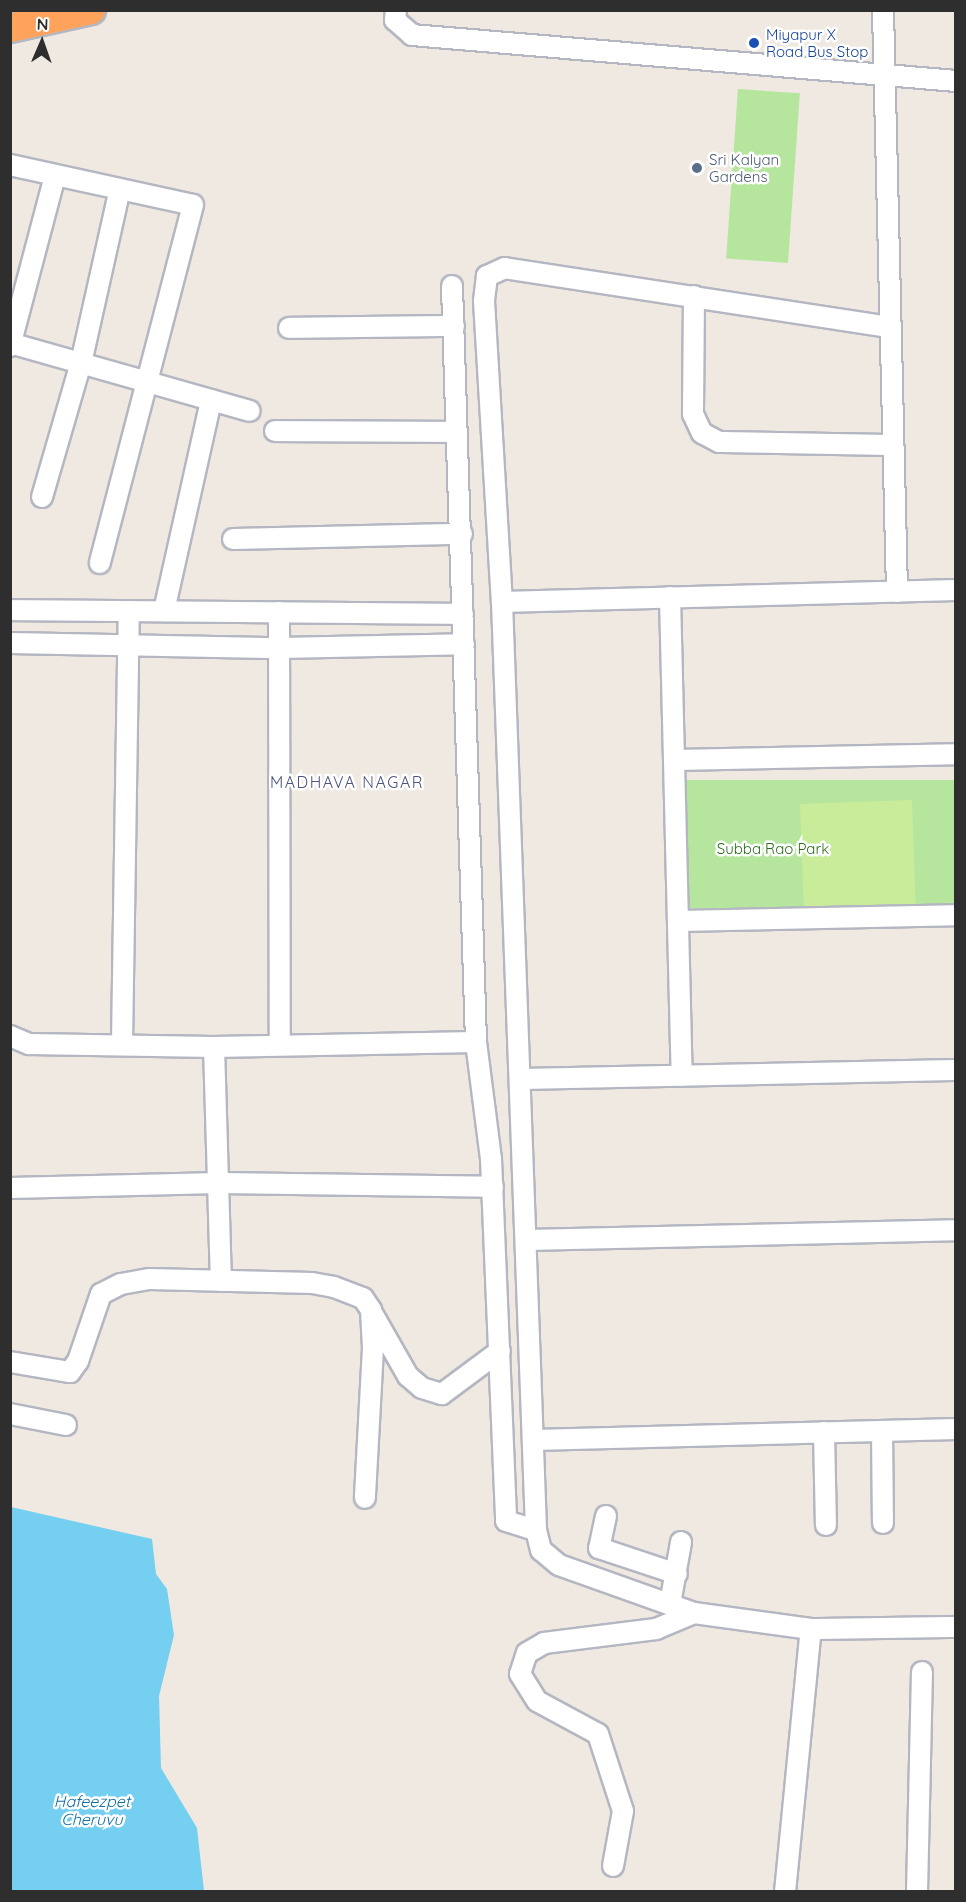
<!DOCTYPE html>
<style>
body{margin:0}
#map{position:relative;width:966px;height:1902px;overflow:hidden;background:#efe9e1;font-family:Quicksand,sans-serif}
div>[style]{position:absolute}
.green>*{inset:0;background:#b6e59e;transform-origin:0 0}
.pitch>*{inset:0;background:#c9ec9a;transform-origin:0 0}
.water>*{inset:0;background:#75cff0}
.roads{filter:drop-shadow(2px 0 #b4b7c1) drop-shadow(-2px 0 #b4b7c1) drop-shadow(0 2px #b4b7c1) drop-shadow(0 -2px #b4b7c1)}
.minor>*{height:20px;margin:-10px;padding:0 10px;transform-origin:10px;border-radius:10px;background:#fff}
.highway>*{height:28px;margin:-14px;padding:0 14px;transform-origin:14px;border-radius:14px;background:#ffa35c}
.dots>*{width:16px;height:16px;translate:-50% -50%;box-sizing:border-box;border:3px solid #fff;border-radius:50%}
span{translate:-50% -50%;white-space:nowrap;text-align:center;line-height:1.15;-webkit-text-stroke:5px #fff;paint-order:stroke}
.transit-label{font-size:15px;color:#164399}
.left{translate:0 -50%;text-align:left}
.service-label{font-size:15px;color:#4e5e75}
.park-label{font-size:15px;color:#2c6e1b}
.neighbourhood-label{font-size:16px;color:#4d5680;letter-spacing:1.5px}
.water-label{font-size:16px;color:#0d6fa3;font-style:italic}
.frame{position:absolute;inset:0;border:12px solid #2e2e2e;pointer-events:none}
.north{position:absolute;left:12px;top:12px;width:60px;height:60px;-webkit-text-stroke:4px #fff;paint-order:stroke;rotate:2deg;font-size:16px;font-weight:700;line-height:24px;text-align:center;color:#2e2e2e}
.north::after{content:'';display:block;margin:auto;width:21px;height:27px;background:#2e2e2e;clip-path:polygon(50% 0,100% 100%,50% 72%,0 100%)}
</style>
<div id="map">
<div class="green">
<i style="left:738px;top:89px;width:62px;height:170px;rotate:4deg"></i>
<i style="left:955px;top:780px;width:128px;height:276px;rotate:90deg"></i>
</div>
<div class="pitch">
<i style="left:912px;top:800px;width:104px;height:112px;rotate:88deg"></i>
</div>
<div class="water">
<i style="clip-path:polygon(11px 1507px,152px 1539px,156px 1574px,167px 1589px,174px 1635px,159px 1696px,161px 1768px,197px 1828px,204px 1891px,11px 1891px)"></i>
</div>
<div class="roads">
<div class="minor">
<i style="left:396px;top:10px;width:10px;rotate:96deg"></i>
<i style="left:395px;top:20px;width:23px;rotate:41deg"></i>
<i style="left:412px;top:35px;width:546px;rotate:4.83deg"></i>
<i style="left:883px;top:10px;width:582px;rotate:88.62deg"></i>
<i style="left:10px;top:165px;width:187px;rotate:12.3deg"></i>
<i style="left:193px;top:205px;width:370px;rotate:104.6deg"></i>
<i style="left:452px;top:286px;width:756px;rotate:88.18deg"></i>
<i style="left:694px;top:296px;width:118px;rotate:90.5deg"></i>
<i style="left:693px;top:414px;width:21px;rotate:65deg"></i>
<i style="left:702px;top:433px;width:19px;rotate:28deg"></i>
<i style="left:719px;top:442px;width:174px;rotate:1deg"></i>
<i style="left:889px;top:327px;width:389px;rotate:-171.3deg"></i>
<i style="left:505px;top:268px;width:20px;rotate:156deg"></i>
<i style="left:487px;top:276px;width:25px;rotate:97deg"></i>
<i style="left:484px;top:301px;width:302px;rotate:86.6deg"></i>
<i style="left:502px;top:602px;width:929px;rotate:87.9deg"></i>
<i style="left:536px;top:1530px;width:21px;rotate:76deg"></i>
<i style="left:541px;top:1550px;width:23px;rotate:40deg"></i>
<i style="left:559px;top:1565px;width:143px;rotate:19.6deg"></i>
<i style="left:694px;top:1613px;width:118px;rotate:7.8deg"></i>
<i style="left:811px;top:1629px;width:145px;rotate:-0.8deg"></i>
<i style="left:289px;top:328px;width:165px;rotate:-0.7deg"></i>
<i style="left:10px;top:343px;width:249px;rotate:15.8deg"></i>
<i style="left:10px;top:346px;width:176px;rotate:-75.2deg"></i>
<i style="left:275px;top:431px;width:182px;rotate:0.3deg"></i>
<i style="left:42px;top:497px;width:140px;rotate:-73.8deg"></i>
<i style="left:81px;top:363px;width:178px;rotate:-77.4deg"></i>
<i style="left:233px;top:539px;width:229px;rotate:-1.3deg"></i>
<i style="left:670px;top:597px;width:479px;rotate:88.6deg"></i>
<i style="left:502px;top:602px;width:454px;rotate:-1.5deg"></i>
<i style="left:10px;top:610px;width:453px;rotate:0.5deg"></i>
<i style="left:164px;top:611px;width:216px;rotate:-77.4deg"></i>
<i style="left:279px;top:612px;width:433px;rotate:89.9deg"></i>
<i style="left:10px;top:643px;width:270px;rotate:1.1deg"></i>
<i style="left:280px;top:648px;width:184px;rotate:-1.2deg"></i>
<i style="left:674px;top:760px;width:282px;rotate:-1.2deg"></i>
<i style="left:678px;top:921px;width:278px;rotate:-1.2deg"></i>
<i style="left:10px;top:1036px;width:21px;rotate:23deg"></i>
<i style="left:29px;top:1044px;width:185px;rotate:0.9deg"></i>
<i style="left:214px;top:1047px;width:262px;rotate:-1.1deg"></i>
<i style="left:476px;top:1042px;width:118px;rotate:82.7deg"></i>
<i style="left:491px;top:1159px;width:362px;rotate:87.6deg"></i>
<i style="left:506px;top:1521px;width:31px;rotate:17deg"></i>
<i style="left:122px;top:1043px;width:432px;rotate:-89.1deg"></i>
<i style="left:214px;top:1047px;width:234px;rotate:88.3deg"></i>
<i style="left:520px;top:1079px;width:436px;rotate:-1.2deg"></i>
<i style="left:10px;top:1188px;width:209px;rotate:-1.4deg"></i>
<i style="left:219px;top:1183px;width:274px;rotate:0.8deg"></i>
<i style="left:526px;top:1240px;width:430px;rotate:-1.3deg"></i>
<i style="left:372px;top:1313px;width:73px;rotate:60.3deg"></i>
<i style="left:408px;top:1376px;width:18px;rotate:41deg"></i>
<i style="left:422px;top:1388px;width:21px;rotate:17deg"></i>
<i style="left:442px;top:1394px;width:72px;rotate:-36.6deg"></i>
<i style="left:10px;top:1362px;width:61px;rotate:9.5deg"></i>
<i style="left:70px;top:1372px;width:14px;rotate:-54deg"></i>
<i style="left:78px;top:1361px;width:71px;rotate:-71.1deg"></i>
<i style="left:101px;top:1294px;width:22px;rotate:-27deg"></i>
<i style="left:121px;top:1284px;width:29px;rotate:-10deg"></i>
<i style="left:150px;top:1279px;width:162px;rotate:1.4deg"></i>
<i style="left:312px;top:1283px;width:22px;rotate:10deg"></i>
<i style="left:334px;top:1287px;width:31px;rotate:21deg"></i>
<i style="left:363px;top:1298px;width:14px;rotate:56deg"></i>
<i style="left:371px;top:1310px;width:38px;rotate:87deg"></i>
<i style="left:373px;top:1348px;width:150px;rotate:93.1deg"></i>
<i style="left:10px;top:1414px;width:57px;rotate:11.1deg"></i>
<i style="left:882px;top:1431px;width:92px;rotate:89.4deg"></i>
<i style="left:824px;top:1432px;width:93px;rotate:88.8deg"></i>
<i style="left:534px;top:1440px;width:422px;rotate:-1.5deg"></i>
<i style="left:606px;top:1516px;width:33px;rotate:102deg"></i>
<i style="left:599px;top:1548px;width:82px;rotate:18.4deg"></i>
<i style="left:670px;top:1604px;width:63px;rotate:-79.9deg"></i>
<i style="left:613px;top:1866px;width:56px;rotate:-79.7deg"></i>
<i style="left:623px;top:1811px;width:81px;rotate:-108deg"></i>
<i style="left:598px;top:1734px;width:69px;rotate:-151.6deg"></i>
<i style="left:537px;top:1701px;width:32px;rotate:-122deg"></i>
<i style="left:520px;top:1674px;width:22px;rotate:-72deg"></i>
<i style="left:527px;top:1653px;width:20px;rotate:-30deg"></i>
<i style="left:544px;top:1643px;width:113px;rotate:-7.1deg"></i>
<i style="left:656px;top:1629px;width:41px;rotate:-22.8deg"></i>
<i style="left:785px;top:1892px;width:264px;rotate:-84.4deg"></i>
<i style="left:917px;top:1892px;width:220px;rotate:-88.7deg"></i>
</div>
<div class="highway">
<i style="left:10px;top:28px;width:83px;rotate:-12.5deg"></i>
</div>
</div>
<div class="dots">
<i style="left:754px;top:43px;background:#1a4fb4"></i>
<i style="left:697px;top:168px;background:#5c6f8a"></i>
</div>
<div class="transit-label">
<span class="left" style="left:766px;top:43px">Miyapur X<br>Road Bus Stop</span>
</div>
<div class="service-label">
<span class="left" style="left:709px;top:168px">Sri Kalyan<br>Gardens</span>
</div>
<div class="park-label">
<span style="left:773px;top:849px">Subba Rao Park</span>
</div>
<div class="neighbourhood-label">
<span style="left:347px;top:782px">MADHAVA NAGAR</span>
</div>
<div class="water-label">
<span style="left:92px;top:1810px">Hafeezpet<br>Cheruvu</span>
</div>
<div class="frame"></div>
<div class="north">N</div>
</div>
